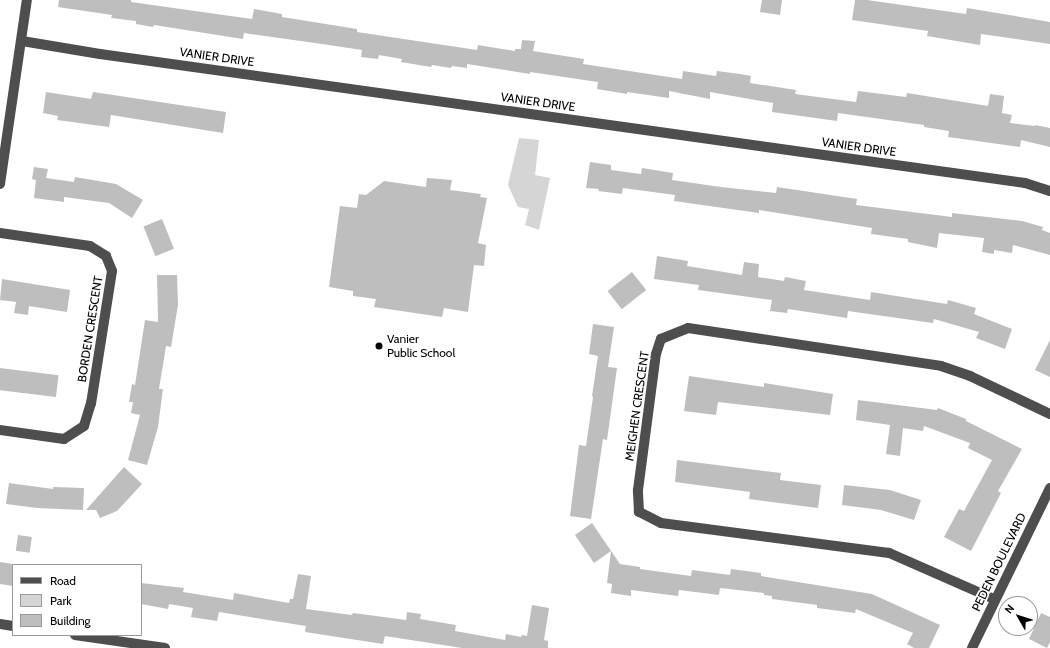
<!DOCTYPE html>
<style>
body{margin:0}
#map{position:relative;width:1050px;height:648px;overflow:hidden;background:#fff;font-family:Cabin,sans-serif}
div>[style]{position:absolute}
.green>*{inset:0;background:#d5d5d5}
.building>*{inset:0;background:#bebebe;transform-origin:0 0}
.minor>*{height:10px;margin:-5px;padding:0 5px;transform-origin:5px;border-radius:5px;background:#4e4e4e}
.dots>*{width:11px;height:11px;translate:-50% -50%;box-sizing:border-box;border:2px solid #fff;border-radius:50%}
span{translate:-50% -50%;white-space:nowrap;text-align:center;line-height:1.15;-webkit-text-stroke:3.5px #fff;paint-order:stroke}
.street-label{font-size:12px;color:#000}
.poi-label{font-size:12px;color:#000}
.left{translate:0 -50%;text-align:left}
.legend{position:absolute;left:12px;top:564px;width:130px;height:72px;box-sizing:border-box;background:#fff;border:1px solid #999;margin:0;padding:5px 7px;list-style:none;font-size:12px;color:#000}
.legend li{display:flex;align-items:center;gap:8px;height:20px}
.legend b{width:20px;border:1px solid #999}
.north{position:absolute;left:998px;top:596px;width:40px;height:40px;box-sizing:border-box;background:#fff;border:1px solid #999;border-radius:50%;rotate:309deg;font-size:11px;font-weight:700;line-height:16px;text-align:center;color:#000}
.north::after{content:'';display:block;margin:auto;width:14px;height:18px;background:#000;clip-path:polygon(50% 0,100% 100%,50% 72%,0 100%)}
</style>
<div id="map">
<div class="green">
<i style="clip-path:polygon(519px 138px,539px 140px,535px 175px,550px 178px,539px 230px,525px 225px,529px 209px,518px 207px,508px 185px)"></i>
</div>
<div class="building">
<i style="clip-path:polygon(59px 0,131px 0,131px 2px,252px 19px,254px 9px,282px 14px,282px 17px,357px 29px,357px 32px,477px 50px,478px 45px,515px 51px,515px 49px,521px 49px,522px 40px,535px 41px,533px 51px,584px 59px,583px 64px,682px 79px,683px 71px,716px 76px,717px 71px,740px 74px,751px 76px,750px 83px,796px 90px,795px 94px,856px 102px,858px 91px,906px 97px,907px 93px,988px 106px,990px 94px,1004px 96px,1002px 113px,1012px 115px,1010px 123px,1035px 126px,1035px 125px,1050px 128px,1050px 147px,1021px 140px,1020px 147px,948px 137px,949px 131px,924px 127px,924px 125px,838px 113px,837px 121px,772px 112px,773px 103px,710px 92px,710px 99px,669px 91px,669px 98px,627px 92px,627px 94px,597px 89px,598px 82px,530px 72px,530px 74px,467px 64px,467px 68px,452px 66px,451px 68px,432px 65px,431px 67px,401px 62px,402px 59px,379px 55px,378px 59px,361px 57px,362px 50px,315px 43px,244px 33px,243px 39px,154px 25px,153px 27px,136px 24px,136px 21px,111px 18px,112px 15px,58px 7px)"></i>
<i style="clip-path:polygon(762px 0,782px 0,780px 15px,760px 12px)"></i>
<i style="clip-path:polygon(855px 0,867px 0,966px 14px,967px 8px,1050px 22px,1050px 44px,981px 34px,980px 45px,927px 36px,928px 31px,852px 20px)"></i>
<i style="clip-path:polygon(46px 92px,91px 99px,93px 92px,226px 112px,223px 133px,111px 115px,109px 127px,57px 120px,58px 116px,43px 113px)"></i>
<i style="clip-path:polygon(590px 162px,611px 165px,611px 170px,641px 174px,642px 168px,673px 173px,672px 180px,721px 187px,776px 193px,777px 187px,857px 199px,856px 205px,952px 217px,952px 213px,1022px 221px,1043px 227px,1042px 230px,1050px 233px,1050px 255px,1013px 245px,1012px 253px,994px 250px,994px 254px,982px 252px,984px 238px,939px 233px,937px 248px,908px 242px,908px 239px,871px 234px,872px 228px,759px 210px,759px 213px,674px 201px,675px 195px,623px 188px,622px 194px,598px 191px,599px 189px,586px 188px)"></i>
<i style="clip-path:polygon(34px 167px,48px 169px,46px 178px,74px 182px,75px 177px,116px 184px,143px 200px,132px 218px,109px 203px,64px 197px,64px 202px,34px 198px,36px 180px,32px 179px)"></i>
<i style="clip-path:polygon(427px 178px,452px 180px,450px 190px,481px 194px,480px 197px,487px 198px,478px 243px,486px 245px,484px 266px,474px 265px,468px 312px,444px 308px,442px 317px,374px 307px,376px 299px,353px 296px,353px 291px,329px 287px,340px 206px,357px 208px,359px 194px,366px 195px,384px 181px,426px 187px)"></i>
<i style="left:162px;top:219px;width:32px;height:20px;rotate:68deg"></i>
<i style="clip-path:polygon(657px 256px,688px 261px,687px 266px,742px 275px,744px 262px,759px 264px,758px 277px,784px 281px,785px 277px,806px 281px,804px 290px,870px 300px,871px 292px,947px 304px,948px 300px,976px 308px,974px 314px,1012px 329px,1005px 349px,976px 338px,979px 332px,934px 319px,933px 323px,848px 311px,847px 318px,788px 309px,787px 313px,770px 311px,772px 300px,698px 290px,699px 285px,654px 279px)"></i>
<i style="left:632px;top:272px;width:23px;height:31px;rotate:52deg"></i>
<i style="clip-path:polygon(157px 275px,177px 275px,178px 305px,171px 347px,166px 346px,159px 389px,163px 389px,158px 427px,147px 465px,128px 460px,140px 415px,131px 413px,133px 402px,129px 402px,132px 384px,135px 385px,145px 320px,158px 322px)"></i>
<i style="clip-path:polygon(2px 279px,70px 290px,67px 312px,29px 306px,28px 315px,14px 313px,16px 302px,0 300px)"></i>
<i style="clip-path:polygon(593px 324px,614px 327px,608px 367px,617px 368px,607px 440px,603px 439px,591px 519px,570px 516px,579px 445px,586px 446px,593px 397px,592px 396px,598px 356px,589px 354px)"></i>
<i style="clip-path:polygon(1050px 340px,1050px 377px,1035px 370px)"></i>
<i style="left:0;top:368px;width:59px;height:22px;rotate:7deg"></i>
<i style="clip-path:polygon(689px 376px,764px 387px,764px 383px,833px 394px,830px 415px,718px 402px,716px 415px,684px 411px)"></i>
<i style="clip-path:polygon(858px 400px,937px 410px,938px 408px,966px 419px,966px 421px,1022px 449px,998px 491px,1001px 493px,971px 551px,944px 537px,959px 509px,964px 511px,992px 460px,968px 448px,970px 443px,924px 426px,923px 431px,903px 428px,900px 456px,886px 454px,890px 425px,856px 420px)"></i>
<i style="clip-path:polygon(677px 460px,781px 473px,780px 480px,821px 485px,818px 508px,749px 499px,750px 492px,675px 482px)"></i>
<i style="clip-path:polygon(124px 467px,142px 484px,117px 511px,100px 518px,96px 510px,86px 510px)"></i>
<i style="clip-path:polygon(9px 483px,53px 489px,53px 487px,84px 488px,83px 510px,37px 508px,6px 504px)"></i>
<i style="clip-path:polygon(844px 485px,890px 490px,921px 500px,914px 520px,881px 510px,842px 505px)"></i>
<i style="clip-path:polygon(592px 523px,620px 564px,640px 567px,640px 569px,691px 576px,692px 570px,730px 575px,731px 569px,761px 573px,761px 576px,872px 594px,940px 625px,929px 648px,914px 648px,907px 644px,913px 633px,856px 609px,855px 613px,817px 608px,817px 605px,772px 599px,772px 596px,764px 595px,764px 593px,720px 588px,719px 595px,679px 590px,678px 596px,631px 590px,631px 596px,611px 593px,612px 584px,607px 583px,611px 551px,594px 563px,575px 535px)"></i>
<i style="left:18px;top:535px;width:14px;height:16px;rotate:8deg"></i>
<i style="clip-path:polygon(0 562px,13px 564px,13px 586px,0 584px)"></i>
<i style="clip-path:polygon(298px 574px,311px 576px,306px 609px,352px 615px,353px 613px,406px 620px,407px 612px,421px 614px,420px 619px,456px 625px,455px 631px,505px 640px,506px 634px,521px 637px,522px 635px,527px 636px,532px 605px,549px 608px,544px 640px,548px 641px,548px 648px,462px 648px,385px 636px,383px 644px,305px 632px,306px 626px,219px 612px,217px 621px,191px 617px,193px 608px,169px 604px,168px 609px,141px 604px,141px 583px,184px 588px,183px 592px,233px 600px,234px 593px,289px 603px,290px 599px,293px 599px)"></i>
<i style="clip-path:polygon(1041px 613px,1050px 617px,1050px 642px,1047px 648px,1029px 639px)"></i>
</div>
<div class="minor">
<i style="left:22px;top:41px;width:79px;rotate:9.5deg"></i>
<i style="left:100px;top:54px;width:934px;rotate:7.94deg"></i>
<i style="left:1025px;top:183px;width:26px;rotate:18deg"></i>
<i style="left:0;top:184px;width:186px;rotate:-81.7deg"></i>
<i style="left:0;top:233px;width:91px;rotate:8.2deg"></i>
<i style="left:90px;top:246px;width:19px;rotate:32deg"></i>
<i style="left:106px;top:256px;width:16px;rotate:68deg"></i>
<i style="left:112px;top:271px;width:134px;rotate:99deg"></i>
<i style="left:91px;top:403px;width:24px;rotate:107deg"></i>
<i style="left:84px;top:426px;width:24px;rotate:147deg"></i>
<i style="left:64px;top:439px;width:65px;rotate:-172deg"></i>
<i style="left:994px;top:599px;width:115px;rotate:-156.3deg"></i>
<i style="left:889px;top:553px;width:230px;rotate:-172.5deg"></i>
<i style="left:661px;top:523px;width:25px;rotate:-153deg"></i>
<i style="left:639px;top:512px;width:22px;rotate:-93deg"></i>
<i style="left:638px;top:490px;width:137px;rotate:-82.5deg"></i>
<i style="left:656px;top:354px;width:16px;rotate:-72deg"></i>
<i style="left:661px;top:339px;width:29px;rotate:-22deg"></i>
<i style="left:688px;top:328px;width:256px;rotate:8.5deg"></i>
<i style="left:941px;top:366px;width:31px;rotate:19deg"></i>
<i style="left:970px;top:376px;width:89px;rotate:25.4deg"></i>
<i style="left:0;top:624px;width:13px;rotate:9deg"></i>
<i style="left:75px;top:635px;width:91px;rotate:8.2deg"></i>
<i style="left:972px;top:648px;width:178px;rotate:-64deg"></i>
</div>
<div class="dots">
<i style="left:379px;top:346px;background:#000"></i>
</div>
<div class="street-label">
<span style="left:217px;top:57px;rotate:8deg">VANIER DRIVE</span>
<span style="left:538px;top:102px;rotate:8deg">VANIER DRIVE</span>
<span style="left:859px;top:147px;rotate:8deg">VANIER DRIVE</span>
<span style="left:90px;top:329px;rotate:-81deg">BORDEN CRESCENT</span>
<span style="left:637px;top:406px;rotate:-82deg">MEIGHEN CRESCENT</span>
<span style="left:999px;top:562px;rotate:-64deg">PEDEN BOULEVARD</span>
</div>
<div class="poi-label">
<span class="left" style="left:387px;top:346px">Vanier<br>Public School</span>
</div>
<ul class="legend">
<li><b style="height:5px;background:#4e4e4e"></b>Road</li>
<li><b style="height:11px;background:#d5d5d5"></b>Park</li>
<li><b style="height:11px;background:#bebebe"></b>Building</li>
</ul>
<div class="north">N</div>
</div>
